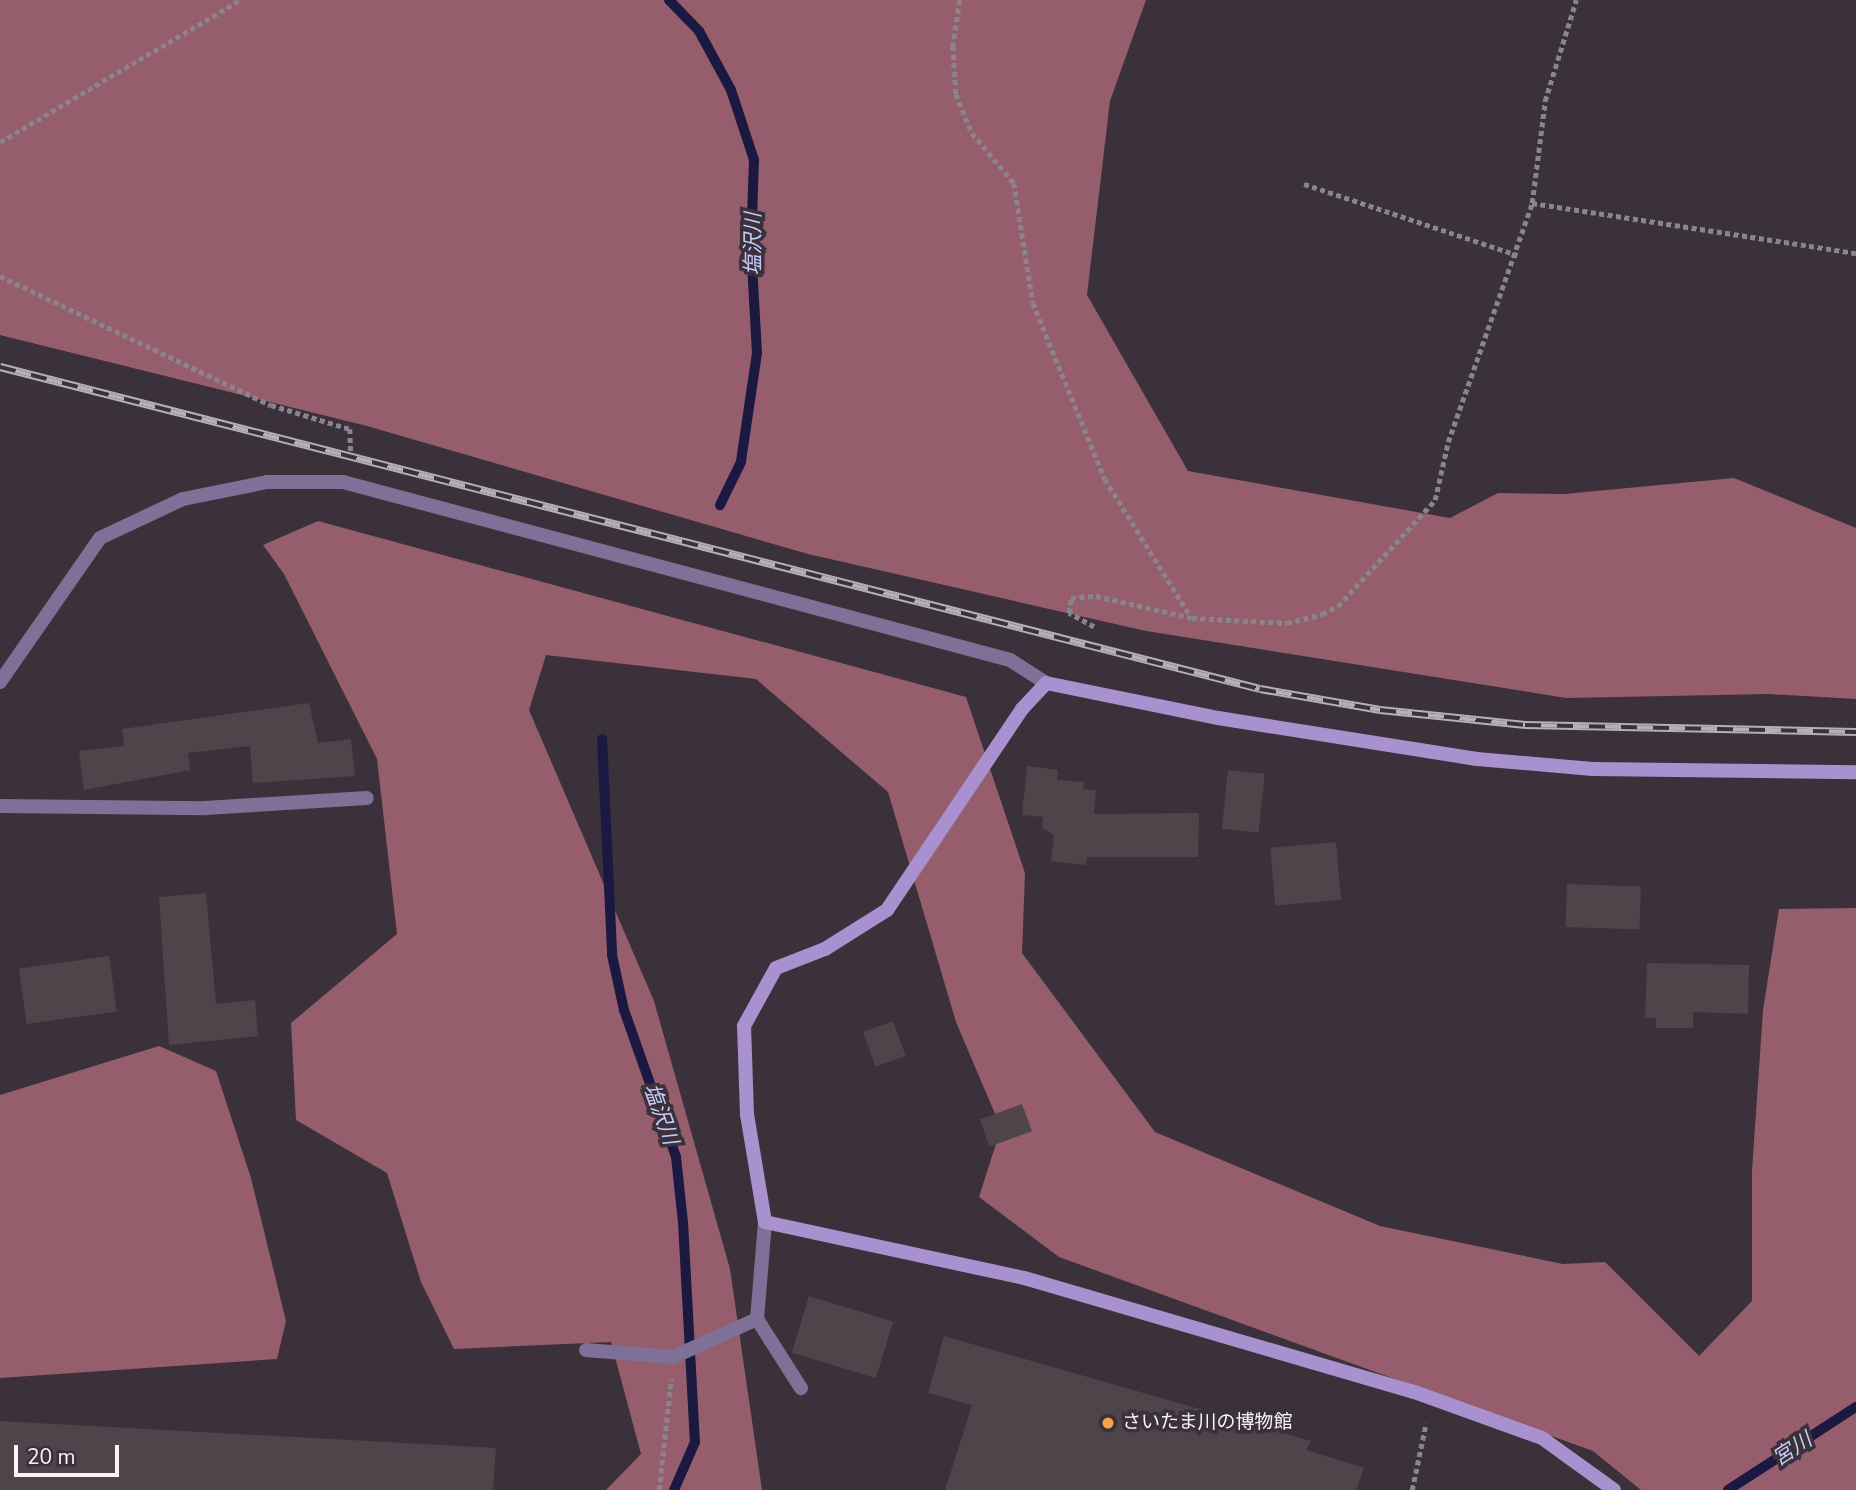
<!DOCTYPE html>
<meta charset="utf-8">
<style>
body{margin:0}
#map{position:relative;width:1856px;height:1490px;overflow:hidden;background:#3a313b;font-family:"Nunito Sans","Noto Sans JP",sans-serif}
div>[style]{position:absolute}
.forest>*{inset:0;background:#965d6c}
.stream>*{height:10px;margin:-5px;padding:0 5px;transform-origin:5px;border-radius:5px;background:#1b1942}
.building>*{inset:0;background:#50444b;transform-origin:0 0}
.path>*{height:4.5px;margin-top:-2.25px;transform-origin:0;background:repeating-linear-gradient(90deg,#8c848d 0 5px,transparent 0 8.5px)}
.lane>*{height:14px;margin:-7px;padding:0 7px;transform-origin:7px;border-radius:7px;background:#7f7098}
.street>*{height:14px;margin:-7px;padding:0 7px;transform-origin:7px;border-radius:7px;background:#7f7098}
.secondary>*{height:14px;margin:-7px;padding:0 7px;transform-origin:7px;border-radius:7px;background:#a991cf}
.rail>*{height:8px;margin-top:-4px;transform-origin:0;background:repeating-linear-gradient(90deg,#3a313b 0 16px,#b6afb7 0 32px);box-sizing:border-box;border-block:2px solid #b6afb7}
.dots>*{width:19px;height:19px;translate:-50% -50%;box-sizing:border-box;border:4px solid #3a313b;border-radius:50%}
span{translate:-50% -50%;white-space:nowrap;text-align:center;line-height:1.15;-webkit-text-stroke:7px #3a313b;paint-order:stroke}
.poi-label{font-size:19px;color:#f8f2f9}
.left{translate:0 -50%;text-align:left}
.water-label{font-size:21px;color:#c8ccfa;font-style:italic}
.scale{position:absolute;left:14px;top:1445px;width:105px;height:32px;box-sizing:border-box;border:4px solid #f8f2f9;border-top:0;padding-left:9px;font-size:21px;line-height:24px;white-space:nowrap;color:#f8f2f9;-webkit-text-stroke:5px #3a313b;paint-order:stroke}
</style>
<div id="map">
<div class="forest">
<i style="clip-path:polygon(0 0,1146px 0,1110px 101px,1087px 295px,1188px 471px,1450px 518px,1498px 493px,1564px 494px,1734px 478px,1856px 528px,1856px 699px,1769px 694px,1566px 698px,1146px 631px,808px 554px,367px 426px,0 335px)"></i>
<i style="clip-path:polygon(318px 521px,966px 697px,1025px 873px,1022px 953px,1155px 1132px,1380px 1226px,1563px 1264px,1605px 1262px,1699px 1356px,1752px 1301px,1752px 1171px,1763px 1010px,1779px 909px,1856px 908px,1856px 1490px,1641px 1490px,1593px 1451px,1059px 1257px,979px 1197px,1001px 1128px,956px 1022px,888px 792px,756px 679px,546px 655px,529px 710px,654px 1001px,730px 1269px,762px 1490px,606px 1490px,641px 1454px,611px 1342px,454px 1349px,421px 1282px,387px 1173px,296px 1120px,291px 1023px,397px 934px,377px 759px,284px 574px,263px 545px)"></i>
<i style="clip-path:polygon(159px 1046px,216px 1071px,251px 1178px,286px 1321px,277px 1359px,0 1378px,0 1095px)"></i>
</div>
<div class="stream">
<i style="left:669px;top:0;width:43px;rotate:45.9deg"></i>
<i style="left:699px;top:31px;width:67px;rotate:61.5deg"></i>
<i style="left:731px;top:90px;width:74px;rotate:71.8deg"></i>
<i style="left:754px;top:160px;width:86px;rotate:92deg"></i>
<i style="left:751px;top:246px;width:107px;rotate:86.8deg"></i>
<i style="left:757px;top:353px;width:110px;rotate:98.4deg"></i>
<i style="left:741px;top:462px;width:48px;rotate:116deg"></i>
<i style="left:602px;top:739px;width:216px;rotate:87.3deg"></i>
<i style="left:612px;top:955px;width:56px;rotate:77.7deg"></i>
<i style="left:624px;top:1010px;width:156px;rotate:70.5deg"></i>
<i style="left:676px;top:1157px;width:65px;rotate:83.9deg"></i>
<i style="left:683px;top:1222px;width:220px;rotate:86.9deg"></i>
<i style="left:695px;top:1442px;width:52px;rotate:113.6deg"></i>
<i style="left:1728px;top:1490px;width:153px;rotate:-33deg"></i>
</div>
<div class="building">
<i style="clip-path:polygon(309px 703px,318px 743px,351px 739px,355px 776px,253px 783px,250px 746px,188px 753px,190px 770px,84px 790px,79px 751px,124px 746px,122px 729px)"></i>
<i style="clip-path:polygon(1027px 766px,1058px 770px,1057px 780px,1084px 782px,1083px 789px,1096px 790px,1094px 814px,1199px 813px,1198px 857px,1087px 857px,1086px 865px,1051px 861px,1054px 835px,1042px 828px,1043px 817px,1022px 815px)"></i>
<i style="left:1228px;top:770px;width:37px;height:59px;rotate:6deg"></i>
<i style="left:1336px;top:842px;width:58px;height:66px;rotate:85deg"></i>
<i style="left:1567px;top:884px;width:74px;height:43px;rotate:2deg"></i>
<i style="clip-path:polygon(206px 893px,216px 1004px,255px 1000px,258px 1036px,169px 1045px,159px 897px)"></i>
<i style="left:109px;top:956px;width:56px;height:91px;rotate:82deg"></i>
<i style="clip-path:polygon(1647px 963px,1749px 965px,1748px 1014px,1693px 1012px,1693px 1028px,1656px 1028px,1656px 1018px,1645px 1018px)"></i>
<i style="left:893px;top:1021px;width:37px;height:32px;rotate:70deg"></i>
<i style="left:1022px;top:1104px;width:29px;height:45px;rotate:70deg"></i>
<i style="left:809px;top:1296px;width:88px;height:59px;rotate:17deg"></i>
<i style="clip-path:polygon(944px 1336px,1311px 1441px,1306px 1450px,1364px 1468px,1356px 1490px,945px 1490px,972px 1405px,928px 1393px)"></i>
<i style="clip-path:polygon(0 1421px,496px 1448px,493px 1490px,0 1490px)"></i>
</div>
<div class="path">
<i style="left:960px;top:0;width:47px;rotate:98.7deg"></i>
<i style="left:953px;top:46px;width:48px;rotate:86.4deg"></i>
<i style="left:956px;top:94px;width:42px;rotate:67.7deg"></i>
<i style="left:972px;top:133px;width:65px;rotate:50deg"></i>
<i style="left:1014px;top:183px;width:121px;rotate:81deg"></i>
<i style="left:1033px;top:303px;width:190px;rotate:67.8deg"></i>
<i style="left:1105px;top:479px;width:163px;rotate:58.1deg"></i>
<i style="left:0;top:142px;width:279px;rotate:-30.6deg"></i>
<i style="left:1304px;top:184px;width:225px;rotate:18.4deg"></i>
<i style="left:1532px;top:203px;width:328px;rotate:8.8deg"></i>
<i style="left:0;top:276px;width:300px;rotate:25.5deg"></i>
<i style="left:271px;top:405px;width:83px;rotate:16.9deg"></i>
<i style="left:350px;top:429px;width:29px;rotate:88deg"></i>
<i style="left:1094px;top:627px;width:29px;rotate:-151deg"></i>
<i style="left:1069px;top:613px;width:15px;rotate:-82deg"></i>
<i style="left:1071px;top:598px;width:25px;rotate:-5deg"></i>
<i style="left:1096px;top:596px;width:98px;rotate:12.9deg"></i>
<i style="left:1192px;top:618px;width:95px;rotate:3deg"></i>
<i style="left:1287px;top:623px;width:36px;rotate:-14deg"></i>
<i style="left:1322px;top:614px;width:18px;rotate:-27deg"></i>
<i style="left:1338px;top:606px;width:144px;rotate:-47.5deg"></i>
<i style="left:1435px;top:500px;width:59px;rotate:-77.4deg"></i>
<i style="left:1448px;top:442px;width:253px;rotate:-70.6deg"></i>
<i style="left:1532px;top:203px;width:103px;rotate:-82.7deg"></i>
<i style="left:1545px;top:101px;width:106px;rotate:-72.9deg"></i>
<i style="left:659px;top:1490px;width:112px;rotate:-83.8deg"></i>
<i style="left:1412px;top:1490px;width:68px;rotate:-78.2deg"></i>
</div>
<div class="lane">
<i style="left:765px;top:1222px;width:97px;rotate:94.7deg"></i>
<i style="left:757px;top:1319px;width:82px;rotate:57.5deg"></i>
<i style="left:586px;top:1350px;width:87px;rotate:4.6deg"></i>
<i style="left:673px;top:1357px;width:92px;rotate:-24.3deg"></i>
</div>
<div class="street">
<i style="left:0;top:682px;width:175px;rotate:-55.2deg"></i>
<i style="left:100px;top:538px;width:92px;rotate:-25.2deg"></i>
<i style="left:183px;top:499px;width:86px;rotate:-11.4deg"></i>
<i style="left:267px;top:482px;width:76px"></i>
<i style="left:343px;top:482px;width:690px;rotate:14.94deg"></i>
<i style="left:1010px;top:660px;width:43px;rotate:32.6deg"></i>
<i style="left:0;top:806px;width:205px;rotate:0.6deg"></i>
<i style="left:205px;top:808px;width:162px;rotate:-3.5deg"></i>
</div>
<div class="secondary">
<i style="left:1614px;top:1490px;width:89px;rotate:-144.2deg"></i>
<i style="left:1542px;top:1438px;width:136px;rotate:-160.2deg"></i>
<i style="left:1414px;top:1392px;width:406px;rotate:-163.7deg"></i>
<i style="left:1024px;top:1278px;width:265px;rotate:-167.8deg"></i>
<i style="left:765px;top:1222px;width:109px;rotate:-99.5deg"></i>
<i style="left:747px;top:1115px;width:89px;rotate:-91.9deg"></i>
<i style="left:744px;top:1026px;width:66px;rotate:-61.1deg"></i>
<i style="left:776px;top:968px;width:53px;rotate:-21.2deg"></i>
<i style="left:825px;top:949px;width:73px;rotate:-32.2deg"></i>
<i style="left:887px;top:910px;width:242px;rotate:-56.1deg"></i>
<i style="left:1022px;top:709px;width:35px;rotate:-47deg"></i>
<i style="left:1046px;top:683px;width:176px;rotate:11.5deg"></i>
<i style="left:1218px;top:718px;width:262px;rotate:9deg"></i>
<i style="left:1477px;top:759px;width:116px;rotate:4.9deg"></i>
<i style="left:1593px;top:769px;width:263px;rotate:0.7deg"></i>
</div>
<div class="rail">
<i style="left:0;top:367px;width:1300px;rotate:14.34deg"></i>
<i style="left:1260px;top:689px;width:122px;rotate:9.9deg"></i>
<i style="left:1380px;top:710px;width:146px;rotate:5.9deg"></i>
<i style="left:1525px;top:725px;width:331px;rotate:1.2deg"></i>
</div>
<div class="dots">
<i style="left:1108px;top:1423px;background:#f7a149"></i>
</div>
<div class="poi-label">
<span class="left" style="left:1122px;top:1423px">さいたま川の博物館</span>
</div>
<div class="water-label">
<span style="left:753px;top:244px;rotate:-90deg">塩沢川</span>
<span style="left:661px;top:1114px;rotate:70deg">塩沢川</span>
<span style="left:1792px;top:1449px;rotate:-33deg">宮川</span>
</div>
<div class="scale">20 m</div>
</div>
